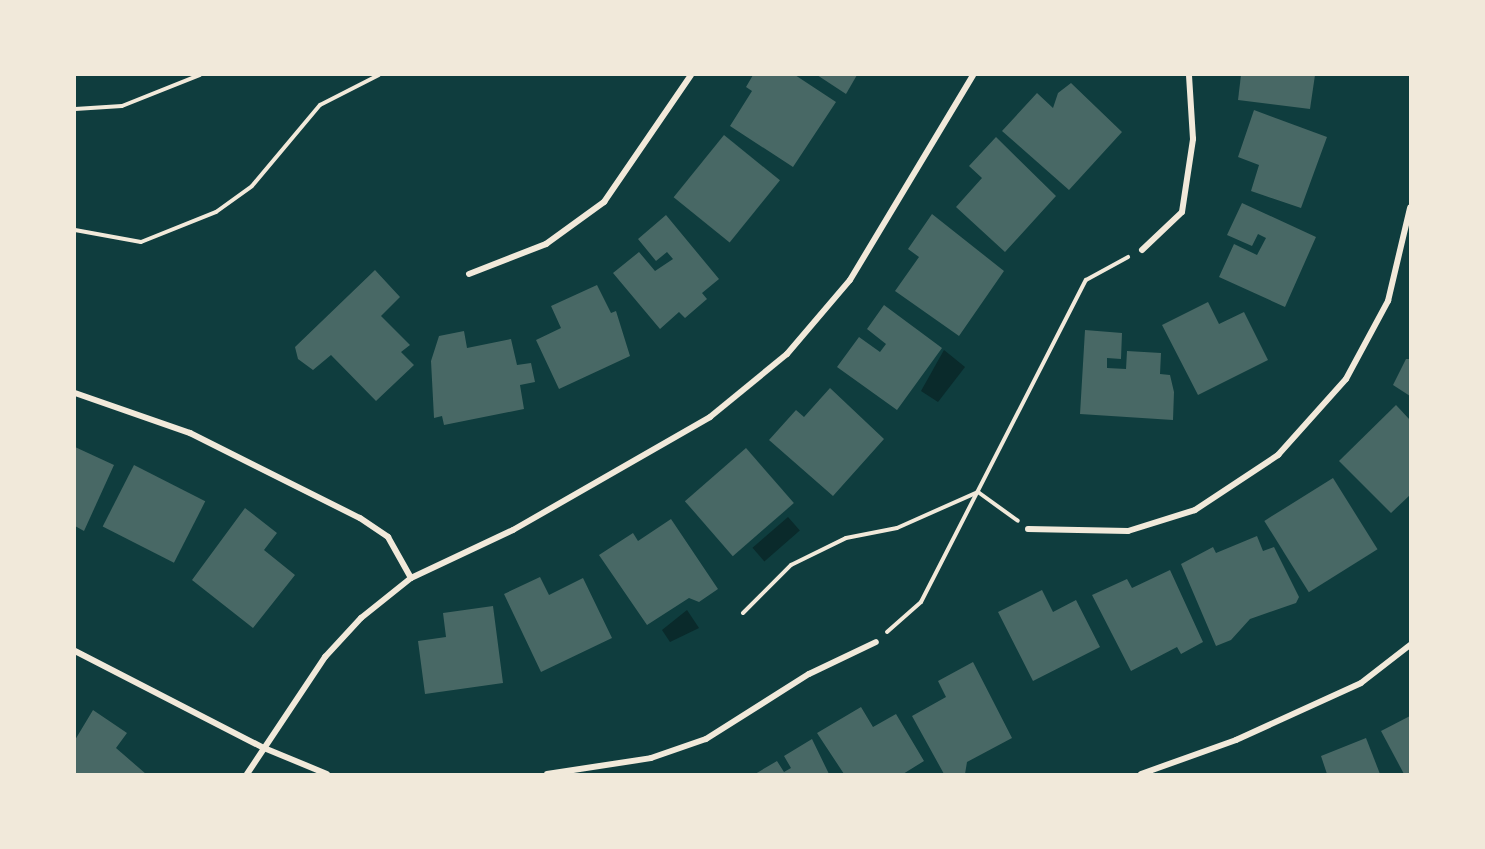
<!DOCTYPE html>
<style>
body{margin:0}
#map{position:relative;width:1485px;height:849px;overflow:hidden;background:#0f3d3e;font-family:"Archivo Narrow",sans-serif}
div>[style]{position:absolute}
.water>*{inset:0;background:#0a2a2b;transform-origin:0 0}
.building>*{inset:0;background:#486865;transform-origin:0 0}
.path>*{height:4px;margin:-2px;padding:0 2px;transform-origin:2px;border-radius:2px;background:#f1e9da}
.minor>*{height:6px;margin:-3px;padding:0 3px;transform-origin:3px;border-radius:3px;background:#f1e9da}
span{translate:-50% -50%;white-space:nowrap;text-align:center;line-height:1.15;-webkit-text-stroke:4.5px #f1e9da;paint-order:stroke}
.frame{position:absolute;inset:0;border:76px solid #f1e9da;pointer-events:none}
</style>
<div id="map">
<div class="water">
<i style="clip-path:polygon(944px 350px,965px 367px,938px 402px,921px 391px)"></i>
<i style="left:788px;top:517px;width:18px;height:47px;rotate:49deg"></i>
<i style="clip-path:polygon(687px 610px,699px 628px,670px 642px,662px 630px)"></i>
</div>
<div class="building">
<i style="clip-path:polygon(753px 75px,795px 75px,836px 102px,793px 167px,730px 126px,752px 91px,746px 87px)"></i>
<i style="clip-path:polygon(817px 75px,857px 75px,846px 94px)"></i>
<i style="clip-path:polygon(1241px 75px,1315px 75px,1310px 109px,1238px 100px)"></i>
<i style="clip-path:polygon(1071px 83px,1122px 132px,1069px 190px,1002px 131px,1037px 93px,1053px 108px,1058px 93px)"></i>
<i style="clip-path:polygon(1254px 110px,1327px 137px,1301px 208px,1251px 191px,1259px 165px,1238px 157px)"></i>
<i style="left:724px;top:135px;width:72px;height:80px;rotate:39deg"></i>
<i style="clip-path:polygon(996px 137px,1056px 196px,1005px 252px,956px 207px,982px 178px,969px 166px)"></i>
<i style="clip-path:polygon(1242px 203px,1316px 237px,1285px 307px,1219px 277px,1234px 244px,1257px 255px,1266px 238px,1258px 234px,1252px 246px,1227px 235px)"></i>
<i style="clip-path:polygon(932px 214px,1004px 271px,959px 336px,895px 291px,919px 257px,908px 249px)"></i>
<i style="clip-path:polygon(666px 215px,719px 279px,702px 293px,707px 299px,685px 318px,679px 312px,660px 329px,613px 273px,639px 252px,655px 271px,673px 259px,667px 252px,656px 261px,638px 239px)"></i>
<i style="clip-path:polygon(375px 270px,400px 297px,381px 316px,410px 345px,401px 352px,414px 365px,376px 401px,331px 355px,313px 370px,298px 359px,295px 347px)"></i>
<i style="clip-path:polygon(597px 285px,611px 313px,616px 311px,630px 356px,559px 389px,536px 340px,561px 328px,551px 306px)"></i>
<i style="clip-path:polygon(1208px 302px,1219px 324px,1244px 312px,1268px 360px,1198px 395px,1162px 325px)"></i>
<i style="clip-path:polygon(884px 305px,942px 348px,897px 410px,837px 367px,859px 337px,880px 352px,886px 344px,867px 329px)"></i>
<i style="clip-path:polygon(1085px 330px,1122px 333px,1121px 359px,1107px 358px,1107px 368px,1126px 369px,1127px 351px,1161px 353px,1160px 374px,1170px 375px,1174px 392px,1173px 420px,1080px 414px)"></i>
<i style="clip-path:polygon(464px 331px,467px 348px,511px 339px,517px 365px,531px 363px,535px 382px,520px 385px,524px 409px,444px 425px,442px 416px,434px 418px,431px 361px,439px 336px)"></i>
<i style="clip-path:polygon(1406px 359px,1410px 359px,1410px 396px,1393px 385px)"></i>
<i style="clip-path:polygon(830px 388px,884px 439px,833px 496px,769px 440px,796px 410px,804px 417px)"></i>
<i style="clip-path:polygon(1396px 405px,1410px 420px,1410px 495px,1391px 513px,1339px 461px)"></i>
<i style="clip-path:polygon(75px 447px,114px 465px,84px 531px,75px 526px)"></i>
<i style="left:746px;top:448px;width:73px;height:81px;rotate:49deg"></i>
<i style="left:134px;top:465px;width:80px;height:69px;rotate:27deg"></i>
<i style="left:1333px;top:478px;width:84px;height:81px;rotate:58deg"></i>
<i style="clip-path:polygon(245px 508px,277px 533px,264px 550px,295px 575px,253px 628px,192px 580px)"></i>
<i style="clip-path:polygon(671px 519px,718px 589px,699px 602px,689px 598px,647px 625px,599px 555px,633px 533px,638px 541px)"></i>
<i style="clip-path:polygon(1257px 536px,1263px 551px,1274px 547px,1299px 597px,1296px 603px,1250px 619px,1231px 640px,1216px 646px,1181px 564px,1213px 547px,1216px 553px)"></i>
<i style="clip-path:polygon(1170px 570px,1203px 642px,1181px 654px,1177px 647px,1131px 671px,1092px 595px,1127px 579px,1132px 588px)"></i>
<i style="clip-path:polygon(540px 577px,549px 595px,583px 578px,612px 638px,541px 672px,504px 594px)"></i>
<i style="clip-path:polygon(1042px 590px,1053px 612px,1076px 600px,1100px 647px,1033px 681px,998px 612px)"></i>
<i style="clip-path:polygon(493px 606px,503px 683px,425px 694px,418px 641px,446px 637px,443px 613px)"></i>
<i style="clip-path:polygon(973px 662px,1012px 738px,967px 762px,965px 774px,944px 774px,912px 716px,946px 697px,938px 681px)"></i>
<i style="clip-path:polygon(861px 707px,873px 727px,896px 714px,924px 761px,903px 774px,844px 774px,817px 733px)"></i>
<i style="clip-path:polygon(93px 710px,127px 733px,116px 748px,146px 774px,75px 774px,75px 740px)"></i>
<i style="clip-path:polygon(1410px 716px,1410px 774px,1404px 774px,1381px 731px)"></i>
<i style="clip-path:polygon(1366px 738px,1380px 774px,1327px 774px,1321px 756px)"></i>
<i style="clip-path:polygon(812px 739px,829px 774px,755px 774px,777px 761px,784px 772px,791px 768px,784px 756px)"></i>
</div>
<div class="path">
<i style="left:75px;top:109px;width:47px;rotate:-3.7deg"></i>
<i style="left:122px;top:106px;width:84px;rotate:-21.7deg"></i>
<i style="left:75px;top:230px;width:67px;rotate:10.3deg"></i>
<i style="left:141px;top:242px;width:81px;rotate:-21.8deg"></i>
<i style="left:216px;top:212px;width:44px;rotate:-35.8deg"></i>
<i style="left:252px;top:186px;width:106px;rotate:-50deg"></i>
<i style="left:320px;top:105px;width:66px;rotate:-27deg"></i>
<i style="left:743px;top:613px;width:68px;rotate:-45deg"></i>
<i style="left:791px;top:565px;width:61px;rotate:-26.1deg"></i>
<i style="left:846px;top:538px;width:52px;rotate:-11.1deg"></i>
<i style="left:897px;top:528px;width:89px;rotate:-24deg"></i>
<i style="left:978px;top:492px;width:49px;rotate:35.9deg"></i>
<i style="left:887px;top:632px;width:45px;rotate:-41.4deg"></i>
<i style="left:921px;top:602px;width:362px;rotate:-62.9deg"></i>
<i style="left:1086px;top:280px;width:48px;rotate:-28.7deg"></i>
</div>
<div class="minor">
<i style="left:1142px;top:250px;width:55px;rotate:-43.5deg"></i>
<i style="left:1182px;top:212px;width:74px;rotate:-81.4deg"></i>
<i style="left:1193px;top:139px;width:64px;rotate:-93.6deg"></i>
<i style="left:469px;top:274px;width:83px;rotate:-21.3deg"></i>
<i style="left:546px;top:244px;width:72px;rotate:-35.9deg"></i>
<i style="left:604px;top:202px;width:154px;rotate:-55.6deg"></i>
<i style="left:75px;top:393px;width:122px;rotate:19.2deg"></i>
<i style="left:190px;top:433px;width:190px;rotate:26.6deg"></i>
<i style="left:360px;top:518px;width:34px;rotate:34deg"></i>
<i style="left:388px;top:537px;width:47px;rotate:60.7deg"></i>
<i style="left:1028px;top:529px;width:100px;rotate:1.1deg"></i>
<i style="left:1128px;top:531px;width:70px;rotate:-17.4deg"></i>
<i style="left:1195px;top:510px;width:100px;rotate:-33.5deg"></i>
<i style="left:1278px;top:455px;width:102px;rotate:-48.2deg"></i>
<i style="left:1346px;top:379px;width:89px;rotate:-61.7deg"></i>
<i style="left:1388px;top:301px;width:96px;rotate:-76.7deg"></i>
<i style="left:75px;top:651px;width:212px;rotate:27.2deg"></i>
<i style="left:264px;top:748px;width:68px;rotate:22.4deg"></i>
<i style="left:247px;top:774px;width:141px;rotate:-56.3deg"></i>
<i style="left:325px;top:657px;width:53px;rotate:-47.3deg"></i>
<i style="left:361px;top:618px;width:64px;rotate:-38.7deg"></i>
<i style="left:411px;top:578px;width:113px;rotate:-25.2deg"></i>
<i style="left:513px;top:530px;width:227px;rotate:-29.8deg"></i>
<i style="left:710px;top:417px;width:99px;rotate:-39.3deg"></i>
<i style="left:787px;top:354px;width:97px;rotate:-49.6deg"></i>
<i style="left:850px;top:280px;width:239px;rotate:-59deg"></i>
<i style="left:547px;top:774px;width:105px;rotate:-8.7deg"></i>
<i style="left:651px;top:758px;width:58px;rotate:-19.1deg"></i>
<i style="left:706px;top:739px;width:122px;rotate:-32.3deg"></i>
<i style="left:809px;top:674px;width:74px;rotate:-25.5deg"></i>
<i style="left:1141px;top:774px;width:101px;rotate:-19.7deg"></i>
<i style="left:1236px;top:740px;width:137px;rotate:-24.5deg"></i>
<i style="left:1361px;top:683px;width:62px;rotate:-37.8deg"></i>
</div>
<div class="frame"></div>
</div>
